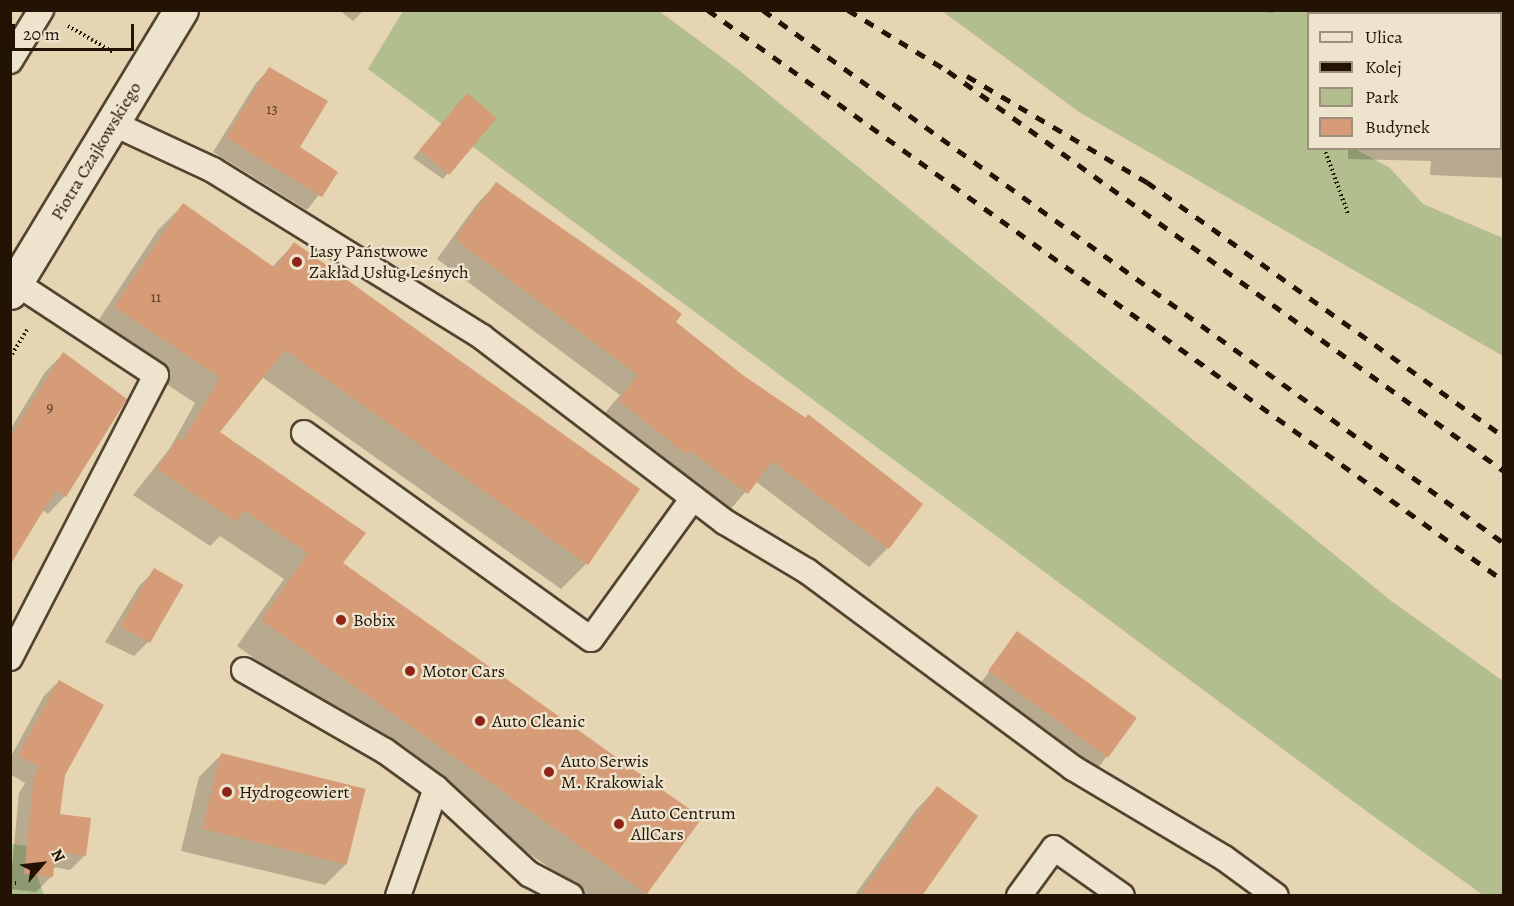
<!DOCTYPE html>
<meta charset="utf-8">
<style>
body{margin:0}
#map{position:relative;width:1514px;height:906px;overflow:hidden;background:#e5d5b2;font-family:Alegreya,serif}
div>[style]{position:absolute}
.green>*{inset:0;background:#b2be8e}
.shadow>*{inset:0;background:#0003;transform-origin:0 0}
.building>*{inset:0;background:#d69b77;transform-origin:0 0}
.path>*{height:4px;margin-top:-2px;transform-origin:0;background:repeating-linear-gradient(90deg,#221305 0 1.5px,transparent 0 4.5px)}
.roads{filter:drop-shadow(2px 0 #534430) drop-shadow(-2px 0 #534430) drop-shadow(0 2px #534430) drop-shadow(0 -2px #534430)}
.service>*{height:24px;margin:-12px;padding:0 12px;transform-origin:12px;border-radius:12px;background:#eee4cd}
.tertiary>*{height:33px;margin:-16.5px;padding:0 16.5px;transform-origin:16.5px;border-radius:16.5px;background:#eee4cd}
.rail>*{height:4.5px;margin-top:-2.25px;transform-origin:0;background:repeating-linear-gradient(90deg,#221305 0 10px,transparent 0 20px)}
.dots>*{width:16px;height:16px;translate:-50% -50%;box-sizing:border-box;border:3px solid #eee4cd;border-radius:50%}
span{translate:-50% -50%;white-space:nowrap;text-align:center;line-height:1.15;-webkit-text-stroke:4.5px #eee4cd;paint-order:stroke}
.number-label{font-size:15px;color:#4f3522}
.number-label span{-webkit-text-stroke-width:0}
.street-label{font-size:18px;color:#221305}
.poi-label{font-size:18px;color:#221305}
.left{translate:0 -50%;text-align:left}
.frame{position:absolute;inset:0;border:12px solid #221305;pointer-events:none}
.legend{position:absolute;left:1307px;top:12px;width:195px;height:138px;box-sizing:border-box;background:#eee4cd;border:2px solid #9c907d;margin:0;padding:8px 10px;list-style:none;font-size:18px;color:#221305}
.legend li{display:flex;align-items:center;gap:12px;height:30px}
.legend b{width:30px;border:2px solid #9c907d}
.north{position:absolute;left:12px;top:834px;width:60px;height:60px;-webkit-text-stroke:4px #eee4cd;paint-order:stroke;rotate:62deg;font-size:16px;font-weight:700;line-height:24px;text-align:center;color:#221305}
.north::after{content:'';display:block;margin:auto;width:21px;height:27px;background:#221305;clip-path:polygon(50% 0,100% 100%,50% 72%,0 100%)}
.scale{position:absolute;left:12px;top:24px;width:122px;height:27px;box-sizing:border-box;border:3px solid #221305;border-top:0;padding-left:8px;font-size:18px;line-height:21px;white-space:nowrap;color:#221305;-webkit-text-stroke:4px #eee4cd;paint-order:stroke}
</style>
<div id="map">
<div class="green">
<i style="clip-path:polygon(403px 11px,659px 11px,740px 71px,1390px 600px,1503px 681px,1503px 895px,1483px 895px,1369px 813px,368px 69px)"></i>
<i style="clip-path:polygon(1228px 11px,1358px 11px,1308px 14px,1308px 148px,1355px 149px,1390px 168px,1423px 204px,1503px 238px,1503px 356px,1079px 112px,942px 11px)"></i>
<i style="clip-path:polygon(11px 844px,27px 846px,44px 895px,11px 896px)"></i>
</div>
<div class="shadow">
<i style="clip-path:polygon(339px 10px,364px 10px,353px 21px)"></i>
<i style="clip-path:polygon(1246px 10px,1275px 10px,1273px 13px)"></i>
<i style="left:1352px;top:10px;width:58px;height:4px"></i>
<i style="clip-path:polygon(1428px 10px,1504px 10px,1504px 33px,1500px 14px)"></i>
<i style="clip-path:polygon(269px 69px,298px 147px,336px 173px,307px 210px,213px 152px,256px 83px)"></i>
<i style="clip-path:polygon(1500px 96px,1504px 178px,1430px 175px,1431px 161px,1348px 159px,1348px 148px,1500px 148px)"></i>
<i style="clip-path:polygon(459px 103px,495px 118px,443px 179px,413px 158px)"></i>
<i style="clip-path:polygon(496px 184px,674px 322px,888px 548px,869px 567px,755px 481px,728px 512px,600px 419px,620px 395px,437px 259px,477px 204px)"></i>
<i style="clip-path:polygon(183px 205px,272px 267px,294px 244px,586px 564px,561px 589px,262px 377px,218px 432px,646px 893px,644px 896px,589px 896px,237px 646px,284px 579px,220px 536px,210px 546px,133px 495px,170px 448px,195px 403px,90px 333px,158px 230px)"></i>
<i style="clip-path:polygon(63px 354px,65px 496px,48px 514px,43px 510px,10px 565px,10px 430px,45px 372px)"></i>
<i style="clip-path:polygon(155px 570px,181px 585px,150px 640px,134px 656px,105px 642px,139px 586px)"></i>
<i style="left:1017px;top:633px;width:145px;height:70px;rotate:36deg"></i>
<i style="clip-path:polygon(59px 681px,63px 774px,59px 815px,85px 855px,70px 870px,53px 867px,52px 876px,36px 892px,10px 889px,19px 793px,25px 783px,10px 774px,10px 758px,44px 696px)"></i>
<i style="clip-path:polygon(221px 755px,347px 863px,325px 885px,181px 851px,199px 777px)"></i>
<i style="clip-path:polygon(937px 788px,920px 896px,854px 896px,915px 811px)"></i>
</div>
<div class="building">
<i style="clip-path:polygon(269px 67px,328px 101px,300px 147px,338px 172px,322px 197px,226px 138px)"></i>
<i style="left:467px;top:93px;width:39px;height:74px;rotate:40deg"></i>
<i style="clip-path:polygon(496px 182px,639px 282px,682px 314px,676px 322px,744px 376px,806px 418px,808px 414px,923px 504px,889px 549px,772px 461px,748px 494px,690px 451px,687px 455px,618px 400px,638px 375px,455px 239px)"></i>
<i style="clip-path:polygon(183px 203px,275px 268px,294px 242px,640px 489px,588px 565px,285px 350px,220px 432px,366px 533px,343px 563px,702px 818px,647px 894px,261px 620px,308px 553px,244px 510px,236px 522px,157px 469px,179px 437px,183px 441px,220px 377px,114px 307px)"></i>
<i style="clip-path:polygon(63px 352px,127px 399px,66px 497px,56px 490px,10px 565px,10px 438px)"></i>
<i style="left:154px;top:568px;width:34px;height:67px;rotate:30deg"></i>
<i style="left:1017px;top:631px;width:148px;height:49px;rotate:36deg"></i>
<i style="clip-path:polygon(59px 680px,104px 705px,65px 775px,60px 814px,91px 818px,86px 856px,56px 851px,53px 877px,24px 874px,34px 777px,39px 767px,18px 755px)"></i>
<i style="left:221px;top:753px;width:149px;height:78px;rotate:14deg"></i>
<i style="clip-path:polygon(937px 786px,978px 816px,922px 896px,859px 896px)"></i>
</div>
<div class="path">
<i style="left:1311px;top:10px;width:4px;rotate:90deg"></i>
<i style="left:68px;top:26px;width:52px;rotate:30deg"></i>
<i style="left:1324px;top:148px;width:70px;rotate:70deg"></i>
<i style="left:10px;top:358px;width:33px;rotate:-59deg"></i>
<i style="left:10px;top:883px;width:8px"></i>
</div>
<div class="roads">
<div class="service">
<i style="left:1424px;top:14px;width:4px;rotate:-90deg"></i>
<i style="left:10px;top:61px;width:60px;rotate:-58.7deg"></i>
<i style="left:112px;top:123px;width:111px;rotate:25deg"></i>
<i style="left:213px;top:170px;width:317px;rotate:31.8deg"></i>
<i style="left:482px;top:337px;width:305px;rotate:37.3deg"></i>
<i style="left:725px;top:522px;width:96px;rotate:30.9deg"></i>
<i style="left:807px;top:571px;width:331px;rotate:36.5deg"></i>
<i style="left:1073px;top:768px;width:176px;rotate:30.8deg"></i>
<i style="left:1224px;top:858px;width:64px;rotate:36.2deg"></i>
<i style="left:304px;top:433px;width:353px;rotate:35.7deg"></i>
<i style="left:591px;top:639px;width:174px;rotate:-54.1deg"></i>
<i style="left:10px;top:658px;width:318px;rotate:-62.7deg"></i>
<i style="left:156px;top:375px;width:168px;rotate:-146.7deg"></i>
<i style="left:244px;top:670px;width:163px;rotate:29.9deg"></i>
<i style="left:385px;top:751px;width:63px;rotate:36deg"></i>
<i style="left:436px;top:788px;width:127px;rotate:42.8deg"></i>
<i style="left:529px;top:874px;width:47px;rotate:27.6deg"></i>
<i style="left:398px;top:896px;width:114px;rotate:-70.6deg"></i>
<i style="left:1019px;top:896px;width:59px;rotate:-53.9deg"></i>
<i style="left:1054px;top:848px;width:83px;rotate:35.2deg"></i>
</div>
<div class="tertiary">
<i style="left:10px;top:292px;width:330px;rotate:-58.8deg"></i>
</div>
</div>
<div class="rail">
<i style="left:708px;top:10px;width:980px;rotate:35.65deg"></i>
<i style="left:763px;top:10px;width:913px;rotate:35.73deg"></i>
<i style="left:848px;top:10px;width:117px;rotate:31.4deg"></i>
<i style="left:948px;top:71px;width:685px;rotate:35.73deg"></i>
<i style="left:967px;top:76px;width:209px;rotate:30.5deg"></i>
<i style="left:1147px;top:182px;width:439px;rotate:35.5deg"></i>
</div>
<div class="dots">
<i style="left:297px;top:262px;background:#8f2418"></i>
<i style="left:341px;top:620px;background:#8f2418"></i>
<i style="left:410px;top:671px;background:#8f2418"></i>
<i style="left:480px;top:721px;background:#8f2418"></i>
<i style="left:549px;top:772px;background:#8f2418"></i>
<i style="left:227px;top:792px;background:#8f2418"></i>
<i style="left:619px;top:824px;background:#8f2418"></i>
</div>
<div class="number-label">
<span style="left:272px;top:110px">13</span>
<span style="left:156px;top:298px">11</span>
<span style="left:50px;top:408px">9</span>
</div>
<div class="street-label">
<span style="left:96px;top:151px;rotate:-59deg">Piotra Czajkowskiego</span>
</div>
<div class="poi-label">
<span class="left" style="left:309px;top:262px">Lasy Państwowe<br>Zakład Usług Leśnych</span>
<span class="left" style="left:353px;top:620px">Bobix</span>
<span class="left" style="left:422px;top:671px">Motor Cars</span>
<span class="left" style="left:492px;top:721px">Auto Cleanic</span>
<span class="left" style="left:561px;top:772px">Auto Serwis<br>M. Krakowiak</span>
<span class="left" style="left:239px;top:792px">Hydrogeowiert</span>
<span class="left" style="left:631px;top:824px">Auto Centrum<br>AllCars</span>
</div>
<div class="frame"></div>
<ul class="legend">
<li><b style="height:8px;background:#eee4cd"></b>Ulica</li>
<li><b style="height:8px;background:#221305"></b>Kolej</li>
<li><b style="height:16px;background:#b2be8e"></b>Park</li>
<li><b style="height:16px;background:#d69b77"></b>Budynek</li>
</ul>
<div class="north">N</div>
<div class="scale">20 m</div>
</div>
